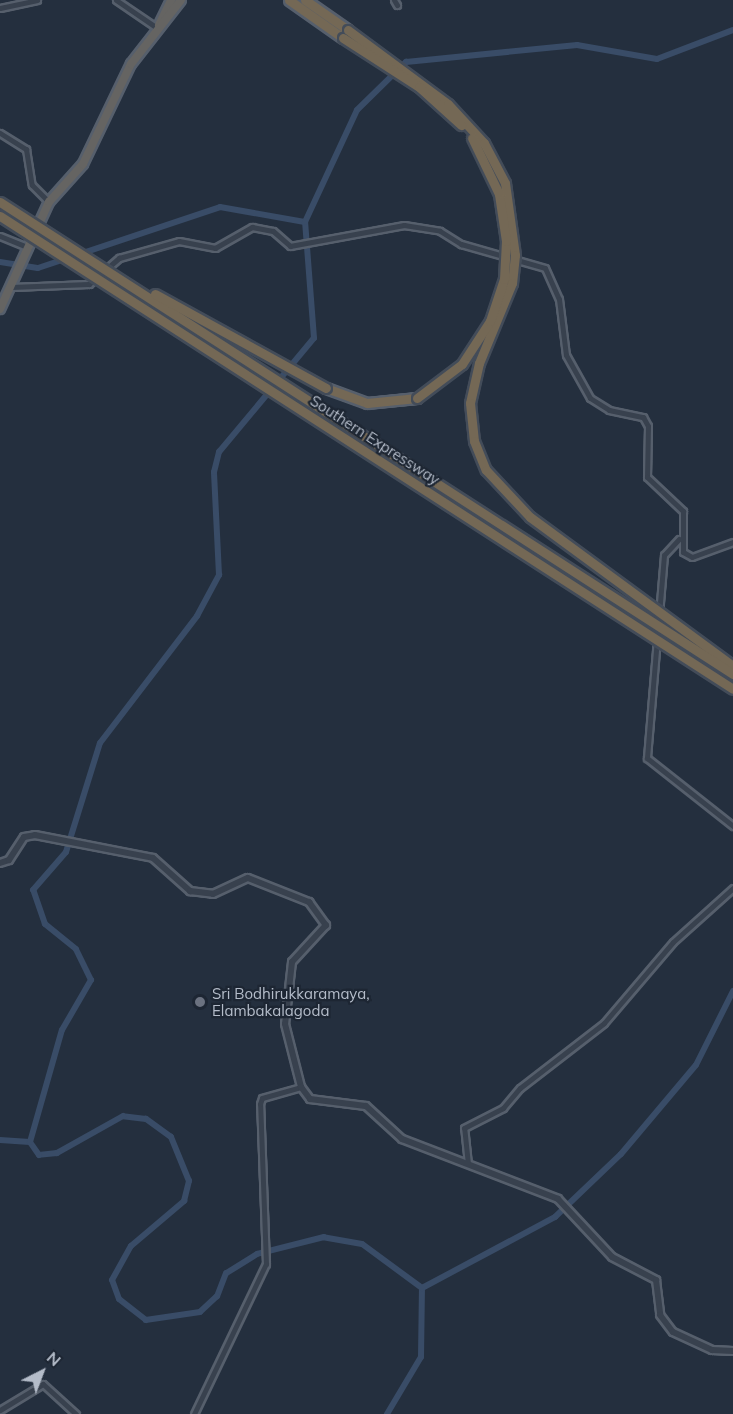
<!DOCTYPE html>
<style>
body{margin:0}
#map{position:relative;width:733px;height:1414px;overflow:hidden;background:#242f3e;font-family:Mulish,sans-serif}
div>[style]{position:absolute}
.canal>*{height:6px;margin:-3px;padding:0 3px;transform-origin:3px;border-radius:3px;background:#394c67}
.roads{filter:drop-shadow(2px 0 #565f6c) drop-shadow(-2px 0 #565f6c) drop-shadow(0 2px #565f6c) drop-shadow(0 -2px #565f6c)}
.minor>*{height:5px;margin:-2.5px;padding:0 2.5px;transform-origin:2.5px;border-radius:2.5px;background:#38414e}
.tertiary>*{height:6px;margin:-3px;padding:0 3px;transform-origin:3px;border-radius:3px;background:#38414e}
.trunk>*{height:8px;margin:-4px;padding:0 4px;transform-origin:4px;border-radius:4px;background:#656462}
.motorway>*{height:9px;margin:-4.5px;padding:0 4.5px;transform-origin:4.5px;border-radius:4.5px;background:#746855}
.bridges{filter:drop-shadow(2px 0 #434c59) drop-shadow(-2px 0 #434c59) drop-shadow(0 2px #434c59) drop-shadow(0 -2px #434c59)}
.motorway-bridge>*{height:9px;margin:-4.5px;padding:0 4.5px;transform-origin:4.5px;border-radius:4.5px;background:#746855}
.dots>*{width:16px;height:16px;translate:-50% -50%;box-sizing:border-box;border:3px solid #1d2633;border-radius:50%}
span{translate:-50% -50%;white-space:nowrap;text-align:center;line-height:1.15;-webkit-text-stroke:4.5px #1d2633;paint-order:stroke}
.street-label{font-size:15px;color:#b4bcc9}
.poi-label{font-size:15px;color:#b4bcc9}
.left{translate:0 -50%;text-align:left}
.north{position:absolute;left:12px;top:1342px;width:60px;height:60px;-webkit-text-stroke:4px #1d2633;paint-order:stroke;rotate:42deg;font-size:16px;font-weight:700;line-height:24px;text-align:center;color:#b4bcc9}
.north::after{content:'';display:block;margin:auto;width:21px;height:27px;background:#b4bcc9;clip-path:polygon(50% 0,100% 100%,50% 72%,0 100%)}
</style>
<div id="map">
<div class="canal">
<i style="left:0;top:262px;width:38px;rotate:9deg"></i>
<i style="left:38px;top:268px;width:192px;rotate:-18.5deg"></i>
<i style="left:220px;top:207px;width:86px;rotate:10deg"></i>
<i style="left:0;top:1140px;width:30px;rotate:4deg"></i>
<i style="left:422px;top:1288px;width:74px;rotate:-143.7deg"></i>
<i style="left:362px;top:1244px;width:39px;rotate:-170deg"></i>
<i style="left:324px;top:1237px;width:69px;rotate:165.8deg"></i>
<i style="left:257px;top:1254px;width:36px;rotate:148deg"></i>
<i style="left:226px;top:1273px;width:25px;rotate:111deg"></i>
<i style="left:217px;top:1296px;width:23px;rotate:137deg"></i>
<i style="left:200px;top:1312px;width:55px;rotate:171.6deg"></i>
<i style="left:146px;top:1320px;width:34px;rotate:-142deg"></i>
<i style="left:119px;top:1299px;width:20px;rotate:-110deg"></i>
<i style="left:112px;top:1280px;width:39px;rotate:-61deg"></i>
<i style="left:131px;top:1246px;width:70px;rotate:-40.3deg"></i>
<i style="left:184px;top:1201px;width:21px;rotate:-76deg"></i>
<i style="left:189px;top:1181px;width:48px;rotate:-112.2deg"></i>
<i style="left:171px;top:1137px;width:31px;rotate:-144deg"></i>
<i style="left:146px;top:1119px;width:23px;rotate:-173deg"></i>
<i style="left:123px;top:1116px;width:76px;rotate:150.7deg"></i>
<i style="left:57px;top:1153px;width:18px;rotate:174deg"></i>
<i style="left:39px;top:1155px;width:16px;rotate:-125deg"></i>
<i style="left:30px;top:1142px;width:116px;rotate:-74.1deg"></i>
<i style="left:62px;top:1030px;width:58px;rotate:-59.9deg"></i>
<i style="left:91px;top:980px;width:34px;rotate:-116deg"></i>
<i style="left:76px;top:949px;width:40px;rotate:-141deg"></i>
<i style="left:45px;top:924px;width:36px;rotate:-109deg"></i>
<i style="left:33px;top:890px;width:50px;rotate:-49deg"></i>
<i style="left:66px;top:852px;width:114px;rotate:-72.7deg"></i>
<i style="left:100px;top:743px;width:160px;rotate:-52.6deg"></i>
<i style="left:197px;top:616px;width:47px;rotate:-61.8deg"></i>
<i style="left:219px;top:575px;width:103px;rotate:-92.8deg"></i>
<i style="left:214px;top:472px;width:21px;rotate:-76deg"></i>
<i style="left:219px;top:452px;width:148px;rotate:-50.2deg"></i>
<i style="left:314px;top:338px;width:116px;rotate:-94.4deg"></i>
<i style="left:305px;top:222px;width:123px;rotate:-65.1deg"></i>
<i style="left:357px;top:110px;width:69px;rotate:-44.4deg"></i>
<i style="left:406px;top:62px;width:172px;rotate:-5.7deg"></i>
<i style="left:577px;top:45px;width:81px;rotate:9.9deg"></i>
<i style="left:657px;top:59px;width:81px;rotate:-20.9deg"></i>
<i style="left:387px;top:1414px;width:66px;rotate:-59.2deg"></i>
<i style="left:421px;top:1357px;width:69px;rotate:-89.2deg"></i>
<i style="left:422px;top:1288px;width:151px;rotate:-28.1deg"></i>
<i style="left:555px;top:1217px;width:91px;rotate:-43.7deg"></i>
<i style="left:621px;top:1154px;width:116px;rotate:-49.9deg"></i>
<i style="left:696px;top:1065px;width:83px;rotate:-63.4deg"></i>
</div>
<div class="roads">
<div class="minor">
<i style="left:116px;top:0;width:50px;rotate:34.3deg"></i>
<i style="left:394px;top:0;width:6px;rotate:59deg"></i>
<i style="left:0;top:8px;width:38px;rotate:-12deg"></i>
<i style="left:0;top:133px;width:31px;rotate:32deg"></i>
<i style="left:26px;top:149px;width:36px;rotate:81deg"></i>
<i style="left:32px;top:185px;width:24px;rotate:45deg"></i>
<i style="left:0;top:236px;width:31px;rotate:22deg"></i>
<i style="left:11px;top:287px;width:78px;rotate:-2.2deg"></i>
<i style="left:89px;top:284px;width:40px;rotate:-41deg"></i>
<i style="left:119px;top:258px;width:62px;rotate:-15.8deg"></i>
<i style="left:179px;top:241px;width:37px;rotate:11deg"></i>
<i style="left:215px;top:248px;width:43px;rotate:-29.6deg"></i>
<i style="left:252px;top:227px;width:21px;rotate:11deg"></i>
<i style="left:273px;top:231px;width:23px;rotate:41deg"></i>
<i style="left:290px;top:246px;width:116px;rotate:-10.4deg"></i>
<i style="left:404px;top:225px;width:36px;rotate:9deg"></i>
<i style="left:440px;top:231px;width:25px;rotate:32deg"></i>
<i style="left:461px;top:244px;width:87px;rotate:15.9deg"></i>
<i style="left:545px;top:268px;width:34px;rotate:66deg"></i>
<i style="left:559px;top:299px;width:56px;rotate:82.9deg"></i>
<i style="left:566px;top:355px;width:49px;rotate:60.8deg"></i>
<i style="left:590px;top:398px;width:22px;rotate:32deg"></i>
<i style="left:609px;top:410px;width:35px;rotate:12deg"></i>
<i style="left:643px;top:417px;width:10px;rotate:61deg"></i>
<i style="left:648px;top:426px;width:51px;rotate:91.1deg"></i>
<i style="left:647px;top:477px;width:50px;rotate:43.4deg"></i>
<i style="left:683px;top:511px;width:41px;rotate:90deg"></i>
<i style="left:683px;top:552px;width:10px;rotate:29deg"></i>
<i style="left:692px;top:557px;width:44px;rotate:-20.1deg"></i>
<i style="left:679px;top:539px;width:22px;rotate:133deg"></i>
<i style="left:664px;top:555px;width:204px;rotate:94.8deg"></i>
<i style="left:647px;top:758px;width:110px;rotate:38.3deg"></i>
<i style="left:468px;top:1164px;width:36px;rotate:-96deg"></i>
<i style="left:464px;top:1128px;width:44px;rotate:-27.1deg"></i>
<i style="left:503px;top:1108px;width:26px;rotate:-50deg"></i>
<i style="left:520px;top:1088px;width:106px;rotate:-37.7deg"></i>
<i style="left:604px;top:1023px;width:106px;rotate:-49.6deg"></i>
<i style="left:673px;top:942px;width:81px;rotate:-42deg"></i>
<i style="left:0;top:1410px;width:50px;rotate:-31.2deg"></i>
<i style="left:43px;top:1384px;width:45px;rotate:42.3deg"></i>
<i style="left:194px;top:1414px;width:166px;rotate:-64.4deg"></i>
<i style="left:266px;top:1264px;width:160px;rotate:-92.1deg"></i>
<i style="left:260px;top:1104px;width:6px;rotate:-72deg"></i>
<i style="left:262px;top:1098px;width:41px;rotate:-15.8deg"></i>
</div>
<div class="tertiary">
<i style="left:0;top:863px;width:9px;rotate:-18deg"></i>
<i style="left:9px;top:860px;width:27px;rotate:-57deg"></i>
<i style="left:24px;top:837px;width:11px;rotate:-10deg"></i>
<i style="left:35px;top:835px;width:120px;rotate:11deg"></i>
<i style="left:153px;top:858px;width:50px;rotate:41.7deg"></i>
<i style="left:190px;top:891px;width:23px;rotate:7deg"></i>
<i style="left:213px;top:894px;width:38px;rotate:-25deg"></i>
<i style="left:248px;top:878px;width:66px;rotate:21.5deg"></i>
<i style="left:309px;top:902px;width:29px;rotate:54deg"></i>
<i style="left:326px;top:925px;width:50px;rotate:132.6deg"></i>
<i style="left:292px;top:962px;width:62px;rotate:96.4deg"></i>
<i style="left:285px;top:1024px;width:65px;rotate:75.7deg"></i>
<i style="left:301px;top:1087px;width:15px;rotate:53deg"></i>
<i style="left:310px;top:1099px;width:56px;rotate:7.1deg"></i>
<i style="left:366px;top:1106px;width:49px;rotate:42.5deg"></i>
<i style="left:402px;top:1139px;width:167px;rotate:21deg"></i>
<i style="left:558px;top:1199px;width:79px;rotate:47deg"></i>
<i style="left:612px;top:1257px;width:50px;rotate:27.6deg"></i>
<i style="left:656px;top:1280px;width:35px;rotate:83deg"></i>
<i style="left:660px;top:1315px;width:21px;rotate:53deg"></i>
<i style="left:673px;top:1332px;width:43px;rotate:24.8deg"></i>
<i style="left:712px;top:1350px;width:21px;rotate:3deg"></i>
</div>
<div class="trunk">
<i style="left:159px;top:25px;width:28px;rotate:-64deg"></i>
<i style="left:0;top:309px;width:118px;rotate:-65.4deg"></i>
<i style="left:49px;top:202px;width:51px;rotate:-48.2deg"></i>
<i style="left:83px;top:164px;width:111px;rotate:-64.4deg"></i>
<i style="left:131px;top:64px;width:81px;rotate:-52deg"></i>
</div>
<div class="motorway">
<i style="left:289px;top:0;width:66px;rotate:35.1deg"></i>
<i style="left:305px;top:0;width:52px;rotate:34.9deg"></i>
<i style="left:326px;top:388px;width:44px;rotate:20.1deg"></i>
<i style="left:367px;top:403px;width:50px;rotate:-5.7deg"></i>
</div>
</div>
<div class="bridges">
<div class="motorway-bridge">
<i style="left:348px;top:30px;width:124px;rotate:36.5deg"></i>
<i style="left:448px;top:104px;width:53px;rotate:47.3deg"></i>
<i style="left:484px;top:143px;width:45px;rotate:62.3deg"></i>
<i style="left:505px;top:183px;width:73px;rotate:82.1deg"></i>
<i style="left:515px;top:255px;width:28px;rotate:96deg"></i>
<i style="left:512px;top:283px;width:87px;rotate:112.4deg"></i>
<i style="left:479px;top:363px;width:41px;rotate:102.7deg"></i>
<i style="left:470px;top:403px;width:38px;rotate:84deg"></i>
<i style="left:474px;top:441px;width:31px;rotate:68deg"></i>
<i style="left:486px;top:470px;width:64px;rotate:46.9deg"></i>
<i style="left:530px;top:517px;width:252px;rotate:36.3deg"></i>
<i style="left:343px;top:38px;width:90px;rotate:32.8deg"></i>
<i style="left:419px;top:87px;width:57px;rotate:42.1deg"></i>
<i style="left:0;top:202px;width:872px;rotate:32.78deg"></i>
<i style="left:0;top:216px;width:872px;rotate:32.83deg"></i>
<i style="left:155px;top:294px;width:195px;rotate:28.8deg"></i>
<i style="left:417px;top:398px;width:56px;rotate:-37.1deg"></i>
<i style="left:462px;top:364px;width:51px;rotate:-56.9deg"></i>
<i style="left:490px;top:321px;width:44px;rotate:-71.6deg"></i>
<i style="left:504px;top:279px;width:38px;rotate:-87deg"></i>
<i style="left:506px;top:241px;width:48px;rotate:-98.5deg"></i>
<i style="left:499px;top:194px;width:62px;rotate:-115.7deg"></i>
</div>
</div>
<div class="dots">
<i style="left:200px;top:1002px;background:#6b7280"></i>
</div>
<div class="street-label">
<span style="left:375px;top:440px;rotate:33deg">Southern Expressway</span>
</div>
<div class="poi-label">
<span class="left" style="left:212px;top:1002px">Sri Bodhirukkaramaya,<br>Elambakalagoda</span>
</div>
<div class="north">N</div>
</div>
